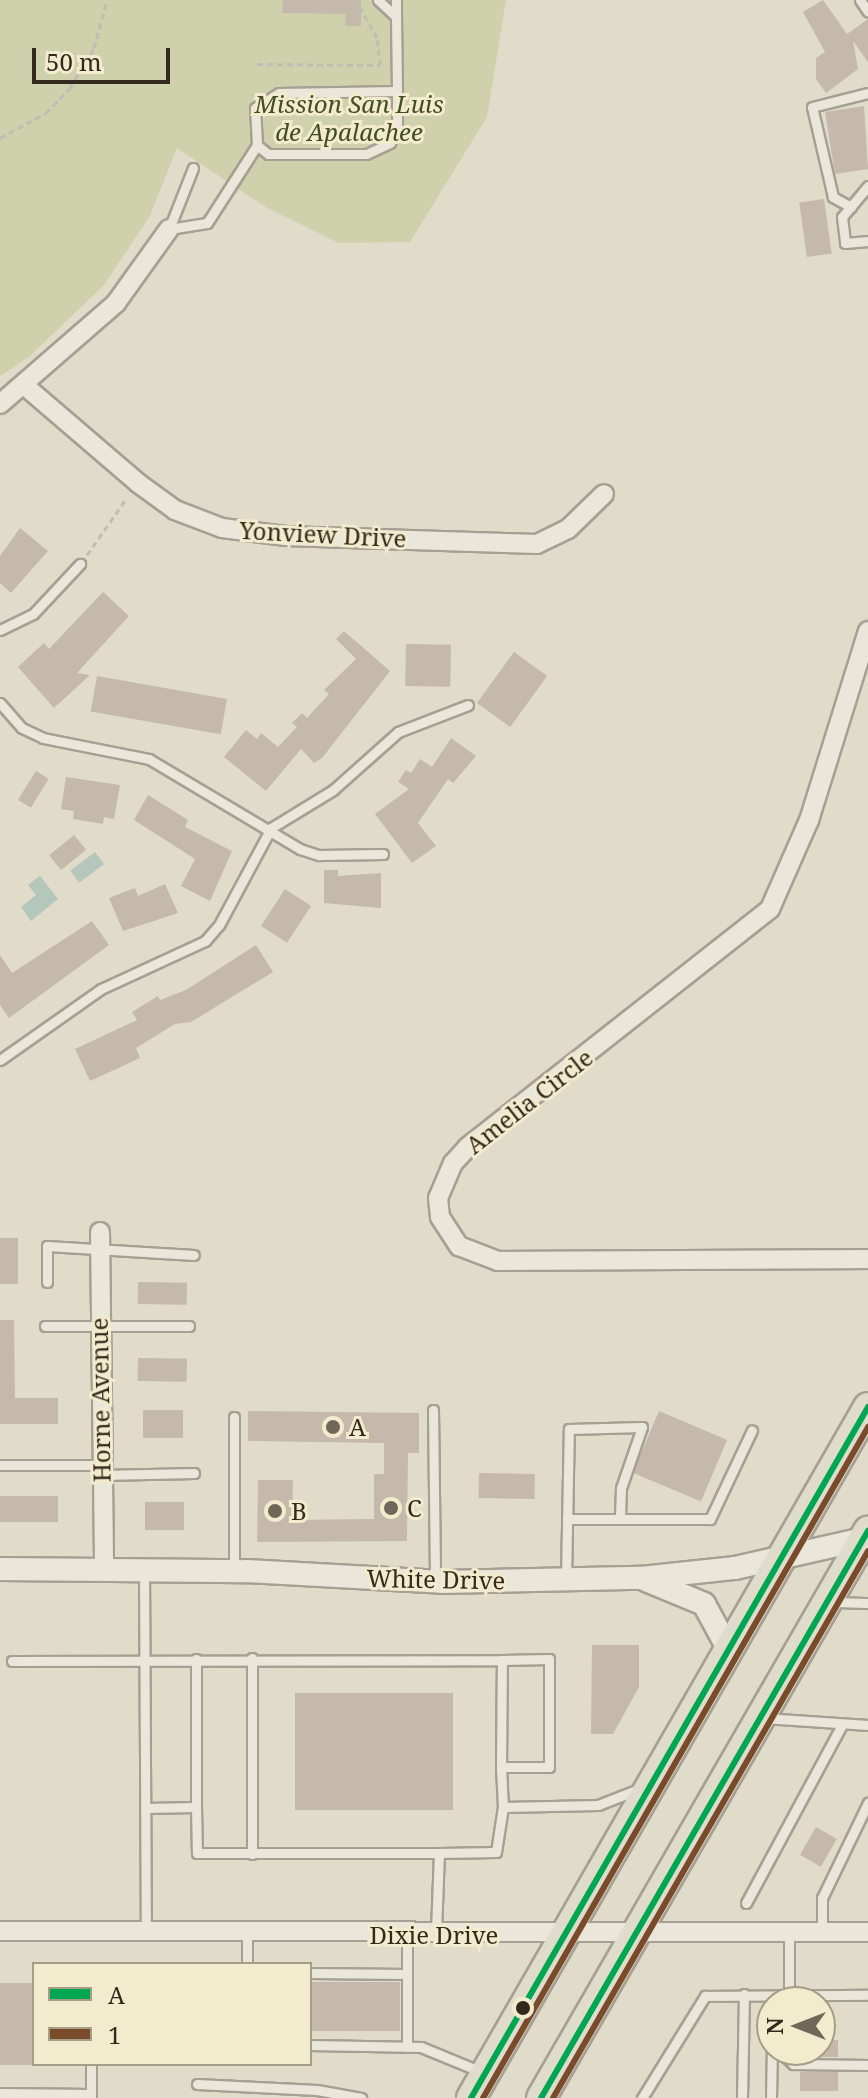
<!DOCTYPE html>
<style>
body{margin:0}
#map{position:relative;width:868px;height:2098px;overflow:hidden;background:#e1dbc9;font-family:"Noto Serif",serif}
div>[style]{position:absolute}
.green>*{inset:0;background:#ced1ab}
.water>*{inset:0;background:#b5c6bc;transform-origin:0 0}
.building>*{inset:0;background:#c4b9aa;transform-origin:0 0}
.path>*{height:3px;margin-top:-1.5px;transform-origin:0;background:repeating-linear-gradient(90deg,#c2bcb2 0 6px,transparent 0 10px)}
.roads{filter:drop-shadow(2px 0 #a6a093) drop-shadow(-2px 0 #a6a093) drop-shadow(0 2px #a6a093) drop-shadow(0 -2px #a6a093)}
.service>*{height:9px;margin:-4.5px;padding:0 4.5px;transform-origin:4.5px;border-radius:4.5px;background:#eae6da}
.minor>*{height:18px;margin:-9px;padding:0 9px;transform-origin:9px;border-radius:9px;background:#eae6da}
.tertiary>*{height:22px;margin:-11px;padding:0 11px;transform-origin:11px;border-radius:11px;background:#eae6da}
.primary>*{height:28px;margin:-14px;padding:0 14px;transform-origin:14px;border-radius:14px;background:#e0dccc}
.bus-1>*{height:6px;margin:-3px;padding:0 3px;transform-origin:3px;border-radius:3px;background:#00a651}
.bus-2>*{height:6px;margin:-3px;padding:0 3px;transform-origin:3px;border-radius:3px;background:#7a4b2a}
.dots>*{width:22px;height:22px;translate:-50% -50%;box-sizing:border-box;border:4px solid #f3ebce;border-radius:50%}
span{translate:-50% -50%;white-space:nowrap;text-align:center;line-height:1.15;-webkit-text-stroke:6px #f3ebce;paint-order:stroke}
.park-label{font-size:24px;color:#414f23;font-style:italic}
.street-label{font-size:24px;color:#33291c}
.poi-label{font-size:24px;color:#33291c}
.left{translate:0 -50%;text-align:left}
.legend{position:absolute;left:32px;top:1962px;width:280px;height:104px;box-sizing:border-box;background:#f3ebce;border:2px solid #a69d87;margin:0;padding:10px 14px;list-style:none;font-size:24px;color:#33291c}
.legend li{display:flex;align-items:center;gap:16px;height:40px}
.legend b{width:40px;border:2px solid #a69d87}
.north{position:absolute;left:756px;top:1986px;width:80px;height:80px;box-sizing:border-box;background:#f3ebce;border:2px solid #a69d87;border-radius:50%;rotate:270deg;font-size:22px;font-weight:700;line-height:32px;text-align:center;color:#33291c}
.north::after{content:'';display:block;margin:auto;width:28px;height:36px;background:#706759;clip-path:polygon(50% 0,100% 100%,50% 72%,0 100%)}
.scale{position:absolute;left:32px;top:48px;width:138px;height:36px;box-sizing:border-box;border:4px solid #33291c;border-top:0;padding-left:10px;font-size:24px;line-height:28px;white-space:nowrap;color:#33291c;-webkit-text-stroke:6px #f3ebce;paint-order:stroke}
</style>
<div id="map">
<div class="green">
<i style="clip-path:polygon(0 0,506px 0,487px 117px,410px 242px,339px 243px,267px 208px,177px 148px,150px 216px,104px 285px,30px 356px,0 376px)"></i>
</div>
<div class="water">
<i style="left:95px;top:852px;width:15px;height:31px;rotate:53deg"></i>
<i style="clip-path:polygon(40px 876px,58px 899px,31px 921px,21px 907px,36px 895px,28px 885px)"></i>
</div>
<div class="building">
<i style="clip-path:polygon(283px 0,361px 0,361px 26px,345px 26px,346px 14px,282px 13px)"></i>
<i style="clip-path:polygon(823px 0,847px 34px,868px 19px,868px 62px,853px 41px,858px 69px,826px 93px,816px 79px,816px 58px,825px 52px,803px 12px)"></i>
<i style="clip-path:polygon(864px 106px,868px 169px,835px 174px,825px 112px)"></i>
<i style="left:824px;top:199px;width:55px;height:25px;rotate:82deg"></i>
<i style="clip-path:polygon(20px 528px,48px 551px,11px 593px,0 583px,0 556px)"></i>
<i style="clip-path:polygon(103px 592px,129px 616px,77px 673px,90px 675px,54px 708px,18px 667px,44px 643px,49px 649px)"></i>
<i style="clip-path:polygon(344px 631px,390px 671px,322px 758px,314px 763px,301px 749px,266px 791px,224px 757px,246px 730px,257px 739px,261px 733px,278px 747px,297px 727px,292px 723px,302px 713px,307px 718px,329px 694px,324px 690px,356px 659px,336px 639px)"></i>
<i style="left:406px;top:644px;width:45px;height:42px;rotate:1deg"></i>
<i style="left:514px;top:652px;width:41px;height:63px;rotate:36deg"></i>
<i style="left:97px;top:676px;width:132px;height:36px;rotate:10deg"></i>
<i style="clip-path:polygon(451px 738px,476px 756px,453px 783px,448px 779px,418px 823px,436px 846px,412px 863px,375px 814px,409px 789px,398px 782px,406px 770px,411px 773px,420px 759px,432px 767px)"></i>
<i style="left:36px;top:771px;width:15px;height:34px;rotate:32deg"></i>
<i style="clip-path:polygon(66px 777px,120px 785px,114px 819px,104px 817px,103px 824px,73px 819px,74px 811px,61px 809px)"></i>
<i style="clip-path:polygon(148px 795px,188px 820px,185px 827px,232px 851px,210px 901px,181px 886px,195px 859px,134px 820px)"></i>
<i style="left:74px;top:835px;width:19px;height:32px;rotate:51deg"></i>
<i style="clip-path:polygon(324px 870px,338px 870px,338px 876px,381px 873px,381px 908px,324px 903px)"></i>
<i style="clip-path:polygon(165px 884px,178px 913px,123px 931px,109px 898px,135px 888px,138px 896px)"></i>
<i style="left:285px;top:889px;width:31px;height:44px;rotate:33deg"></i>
<i style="clip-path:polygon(92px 921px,109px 945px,9px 1018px,0 1005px,0 955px,12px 973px)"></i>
<i style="clip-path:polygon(256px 945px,273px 972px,191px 1022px,175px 1024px,136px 1048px,140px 1058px,90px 1081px,75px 1049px,137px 1020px,132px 1012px,158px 996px,160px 1000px,186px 990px)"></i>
<i style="left:0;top:1238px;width:18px;height:46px"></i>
<i style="left:138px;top:1282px;width:49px;height:22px;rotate:1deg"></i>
<i style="clip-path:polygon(0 1320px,14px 1320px,15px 1398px,58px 1398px,58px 1424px,0 1424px)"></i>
<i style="left:138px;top:1358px;width:49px;height:23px;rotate:1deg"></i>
<i style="left:143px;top:1410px;width:40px;height:28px"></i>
<i style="clip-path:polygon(248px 1411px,419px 1413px,419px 1453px,408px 1453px,407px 1541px,257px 1542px,258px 1480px,293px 1480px,292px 1520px,374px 1519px,374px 1474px,384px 1474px,384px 1443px,248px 1441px)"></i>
<i style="left:659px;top:1411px;width:74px;height:67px;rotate:23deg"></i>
<i style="left:479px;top:1473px;width:56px;height:25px;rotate:1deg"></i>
<i style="left:0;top:1496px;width:58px;height:26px"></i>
<i style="left:145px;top:1502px;width:39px;height:28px"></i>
<i style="clip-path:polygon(592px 1645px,639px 1645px,639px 1687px,613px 1734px,591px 1734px)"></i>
<i style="left:295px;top:1693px;width:158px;height:117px"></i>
<i style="left:816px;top:1827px;width:24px;height:32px;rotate:30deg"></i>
<i style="left:310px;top:1982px;width:90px;height:49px"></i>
<i style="left:0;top:1983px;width:34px;height:82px"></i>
<i style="clip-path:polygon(820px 2040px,838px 2040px,838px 2057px,801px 2057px,801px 2050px,820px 2050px)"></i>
<i style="left:800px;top:2072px;width:38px;height:19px"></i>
</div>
<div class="path">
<i style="left:257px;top:64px;width:123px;rotate:0.5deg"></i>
<i style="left:380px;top:65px;width:27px;rotate:-96deg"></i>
<i style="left:377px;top:38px;width:43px;rotate:-118.9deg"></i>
<i style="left:0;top:138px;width:52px;rotate:-28.5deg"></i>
<i style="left:46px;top:113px;width:35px;rotate:-46deg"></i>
<i style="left:70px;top:88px;width:47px;rotate:-59deg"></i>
<i style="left:94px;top:48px;width:50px;rotate:-74.8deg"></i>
<i style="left:87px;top:555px;width:68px;rotate:-55.1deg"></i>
</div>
<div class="roads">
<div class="service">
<i style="left:378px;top:0;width:25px;rotate:43deg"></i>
<i style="left:396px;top:0;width:17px;rotate:90deg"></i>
<i style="left:396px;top:17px;width:74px;rotate:89.2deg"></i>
<i style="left:397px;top:91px;width:36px;rotate:90deg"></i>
<i style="left:397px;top:127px;width:17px;rotate:114deg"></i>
<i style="left:390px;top:143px;width:26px;rotate:155deg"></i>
<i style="left:366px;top:154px;width:98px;rotate:180deg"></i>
<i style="left:268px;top:154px;width:14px;rotate:-141deg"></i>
<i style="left:257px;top:145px;width:37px;rotate:-93deg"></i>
<i style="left:255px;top:108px;width:28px;rotate:-32deg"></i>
<i style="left:279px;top:93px;width:118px;rotate:-1deg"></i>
<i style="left:860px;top:0;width:14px;rotate:56deg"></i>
<i style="left:193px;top:168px;width:66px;rotate:111.5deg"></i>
<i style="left:169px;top:229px;width:38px;rotate:-9deg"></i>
<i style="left:207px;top:223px;width:93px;rotate:-57.3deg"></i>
<i style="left:868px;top:186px;width:40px;rotate:130deg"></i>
<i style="left:842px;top:217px;width:26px;rotate:83deg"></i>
<i style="left:845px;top:243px;width:23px;rotate:-5deg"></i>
<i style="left:851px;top:207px;width:21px;rotate:-151deg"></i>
<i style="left:833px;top:197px;width:92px;rotate:-103.1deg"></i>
<i style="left:812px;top:107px;width:58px;rotate:-14deg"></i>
<i style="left:0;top:630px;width:37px;rotate:-26deg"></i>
<i style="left:33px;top:614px;width:69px;rotate:-46.8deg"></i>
<i style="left:0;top:703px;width:33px;rotate:49deg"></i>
<i style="left:22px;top:728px;width:23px;rotate:25deg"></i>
<i style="left:43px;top:738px;width:108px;rotate:11.2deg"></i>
<i style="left:149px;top:759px;width:176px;rotate:30.8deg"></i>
<i style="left:300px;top:849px;width:20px;rotate:18deg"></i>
<i style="left:319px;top:855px;width:64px;rotate:-0.9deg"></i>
<i style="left:0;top:1060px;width:123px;rotate:-35.1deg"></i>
<i style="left:101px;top:989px;width:115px;rotate:-24.8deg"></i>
<i style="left:205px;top:941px;width:21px;rotate:-49deg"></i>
<i style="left:219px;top:925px;width:110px;rotate:-61.8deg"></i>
<i style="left:271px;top:828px;width:73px;rotate:-31.5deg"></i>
<i style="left:333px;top:790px;width:87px;rotate:-41.7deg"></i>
<i style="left:398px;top:732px;width:75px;rotate:-21.1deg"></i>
<i style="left:47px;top:1282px;width:36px;rotate:-90deg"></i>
<i style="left:47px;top:1246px;width:147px;rotate:3.5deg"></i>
<i style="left:45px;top:1326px;width:144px"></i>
<i style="left:433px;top:1410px;width:171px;rotate:89.3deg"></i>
<i style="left:234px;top:1417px;width:152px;rotate:90deg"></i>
<i style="left:0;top:1465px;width:101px"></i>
<i style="left:102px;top:1475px;width:92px;rotate:-1.2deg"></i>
<i style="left:567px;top:1519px;width:143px"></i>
<i style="left:710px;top:1519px;width:98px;rotate:-64.7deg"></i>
<i style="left:144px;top:1569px;width:361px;rotate:89.7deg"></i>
<i style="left:566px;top:1579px;width:150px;rotate:-88.9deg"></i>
<i style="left:569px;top:1429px;width:73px;rotate:-1.6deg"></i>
<i style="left:642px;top:1427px;width:65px;rotate:109deg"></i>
<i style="left:621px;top:1488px;width:31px;rotate:92deg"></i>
<i style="left:834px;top:1602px;width:34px;rotate:2deg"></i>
<i style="left:252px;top:1658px;width:196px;rotate:90deg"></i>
<i style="left:196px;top:1659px;width:148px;rotate:90deg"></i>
<i style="left:12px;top:1661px;width:490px;rotate:-0.1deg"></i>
<i style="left:764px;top:1718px;width:104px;rotate:3.9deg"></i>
<i style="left:503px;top:1807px;width:95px;rotate:-1.2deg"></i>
<i style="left:598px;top:1805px;width:44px;rotate:-21.3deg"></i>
<i style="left:145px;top:1808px;width:51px;rotate:-1.1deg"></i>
<i style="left:196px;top:1807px;width:46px;rotate:88.8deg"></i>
<i style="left:197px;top:1853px;width:242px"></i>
<i style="left:746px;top:1903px;width:202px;rotate:-61.7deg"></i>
<i style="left:436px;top:1931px;width:78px;rotate:-87.8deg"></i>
<i style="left:439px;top:1853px;width:57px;rotate:-1deg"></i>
<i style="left:496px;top:1852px;width:46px;rotate:-81.2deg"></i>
<i style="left:503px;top:1807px;width:40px;rotate:-92.9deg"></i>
<i style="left:501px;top:1767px;width:107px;rotate:-89.5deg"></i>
<i style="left:502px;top:1660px;width:47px;rotate:-1.2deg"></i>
<i style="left:549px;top:1659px;width:108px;rotate:90deg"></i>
<i style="left:549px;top:1767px;width:48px;rotate:180deg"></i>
<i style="left:789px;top:1932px;width:62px;rotate:90deg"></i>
<i style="left:822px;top:1932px;width:34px;rotate:-90deg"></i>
<i style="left:822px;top:1898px;width:106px;rotate:-64.2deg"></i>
<i style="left:247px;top:1933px;width:31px;rotate:90deg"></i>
<i style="left:407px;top:1935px;width:112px;rotate:90deg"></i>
<i style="left:310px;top:1973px;width:97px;rotate:0.6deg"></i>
<i style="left:310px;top:2045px;width:111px;rotate:1deg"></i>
<i style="left:421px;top:2047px;width:66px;rotate:22.3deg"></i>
<i style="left:778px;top:2050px;width:21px;rotate:43deg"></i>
<i style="left:793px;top:2064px;width:75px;rotate:0.8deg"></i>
<i style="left:91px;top:2064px;width:33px;rotate:90deg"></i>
<i style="left:197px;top:2084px;width:120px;rotate:2.9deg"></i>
<i style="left:317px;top:2090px;width:45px;rotate:10.3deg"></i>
<i style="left:0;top:2093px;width:91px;rotate:0.6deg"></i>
<i style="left:642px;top:2098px;width:120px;rotate:-58.3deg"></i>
<i style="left:705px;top:1996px;width:163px;rotate:-0.4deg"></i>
<i style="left:742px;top:2098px;width:104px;rotate:-88.9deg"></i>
<i style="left:771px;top:2098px;width:50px;rotate:-88.9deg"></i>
</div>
<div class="minor">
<i style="left:25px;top:386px;width:149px;rotate:40.6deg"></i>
<i style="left:138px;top:483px;width:46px;rotate:36.1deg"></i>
<i style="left:175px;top:510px;width:50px;rotate:21deg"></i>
<i style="left:222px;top:528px;width:64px;rotate:7.2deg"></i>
<i style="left:285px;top:536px;width:252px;rotate:1.8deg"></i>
<i style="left:537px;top:544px;width:34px;rotate:-26deg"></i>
<i style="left:568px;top:529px;width:50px;rotate:-44.2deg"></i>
<i style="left:0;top:404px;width:154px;rotate:-41deg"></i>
<i style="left:116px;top:303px;width:91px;rotate:-54.4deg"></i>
<i style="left:868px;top:631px;width:198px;rotate:107.3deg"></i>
<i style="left:809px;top:820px;width:97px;rotate:113.7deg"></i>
<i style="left:770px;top:909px;width:385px;rotate:141.8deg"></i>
<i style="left:468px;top:1147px;width:22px;rotate:133deg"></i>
<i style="left:453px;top:1163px;width:38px;rotate:113deg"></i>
<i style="left:438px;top:1198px;width:19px;rotate:84deg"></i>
<i style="left:440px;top:1217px;width:35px;rotate:57deg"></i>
<i style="left:459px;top:1246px;width:42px;rotate:21deg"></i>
<i style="left:498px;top:1261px;width:370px;rotate:-0.3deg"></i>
<i style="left:100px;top:1232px;width:337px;rotate:89.3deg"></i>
<i style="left:0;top:1931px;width:868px;rotate:0.07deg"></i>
</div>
<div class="tertiary">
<i style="left:0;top:1569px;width:247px;rotate:0.5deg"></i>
<i style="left:247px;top:1571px;width:195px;rotate:3.2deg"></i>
<i style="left:442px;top:1582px;width:199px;rotate:-1.2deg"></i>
<i style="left:641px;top:1578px;width:95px;rotate:-6.1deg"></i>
<i style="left:735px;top:1568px;width:136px;rotate:-12.7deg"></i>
<i style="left:646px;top:1580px;width:63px;rotate:22.5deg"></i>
<i style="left:704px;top:1604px;width:52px;rotate:61.5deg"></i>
</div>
<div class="primary">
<i style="left:471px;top:2098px;width:797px;rotate:-60.12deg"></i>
<i style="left:541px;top:2098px;width:655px;rotate:-60.03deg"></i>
</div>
</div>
<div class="bus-1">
<i style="left:471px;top:2098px;width:797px;rotate:-60.12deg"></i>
<i style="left:541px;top:2098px;width:655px;rotate:-60.03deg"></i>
</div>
<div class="bus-2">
<i style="left:483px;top:2098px;width:774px;rotate:-60.15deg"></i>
<i style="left:553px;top:2098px;width:631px;rotate:-60.06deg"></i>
</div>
<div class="dots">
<i style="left:333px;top:1427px;background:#706759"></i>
<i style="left:391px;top:1508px;background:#706759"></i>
<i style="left:275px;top:1511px;background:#706759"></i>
<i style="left:523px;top:2008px;background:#33291c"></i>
</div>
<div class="park-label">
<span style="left:349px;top:118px">Mission San Luis<br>de Apalachee</span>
</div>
<div class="street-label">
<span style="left:323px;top:534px;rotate:3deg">Yonview Drive</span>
<span style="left:529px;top:1101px;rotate:-38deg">Amelia Circle</span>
<span style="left:100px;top:1400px;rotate:-91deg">Horne Avenue</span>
<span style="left:436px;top:1579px;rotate:1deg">White Drive</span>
<span style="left:434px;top:1935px">Dixie Drive</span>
</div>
<div class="poi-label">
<span class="left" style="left:349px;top:1427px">A</span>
<span class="left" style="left:407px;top:1508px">C</span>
<span class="left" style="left:291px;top:1511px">B</span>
</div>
<ul class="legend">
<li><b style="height:10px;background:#00a651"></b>A</li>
<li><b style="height:10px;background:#7a4b2a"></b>1</li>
</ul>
<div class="north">N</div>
<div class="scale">50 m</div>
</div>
